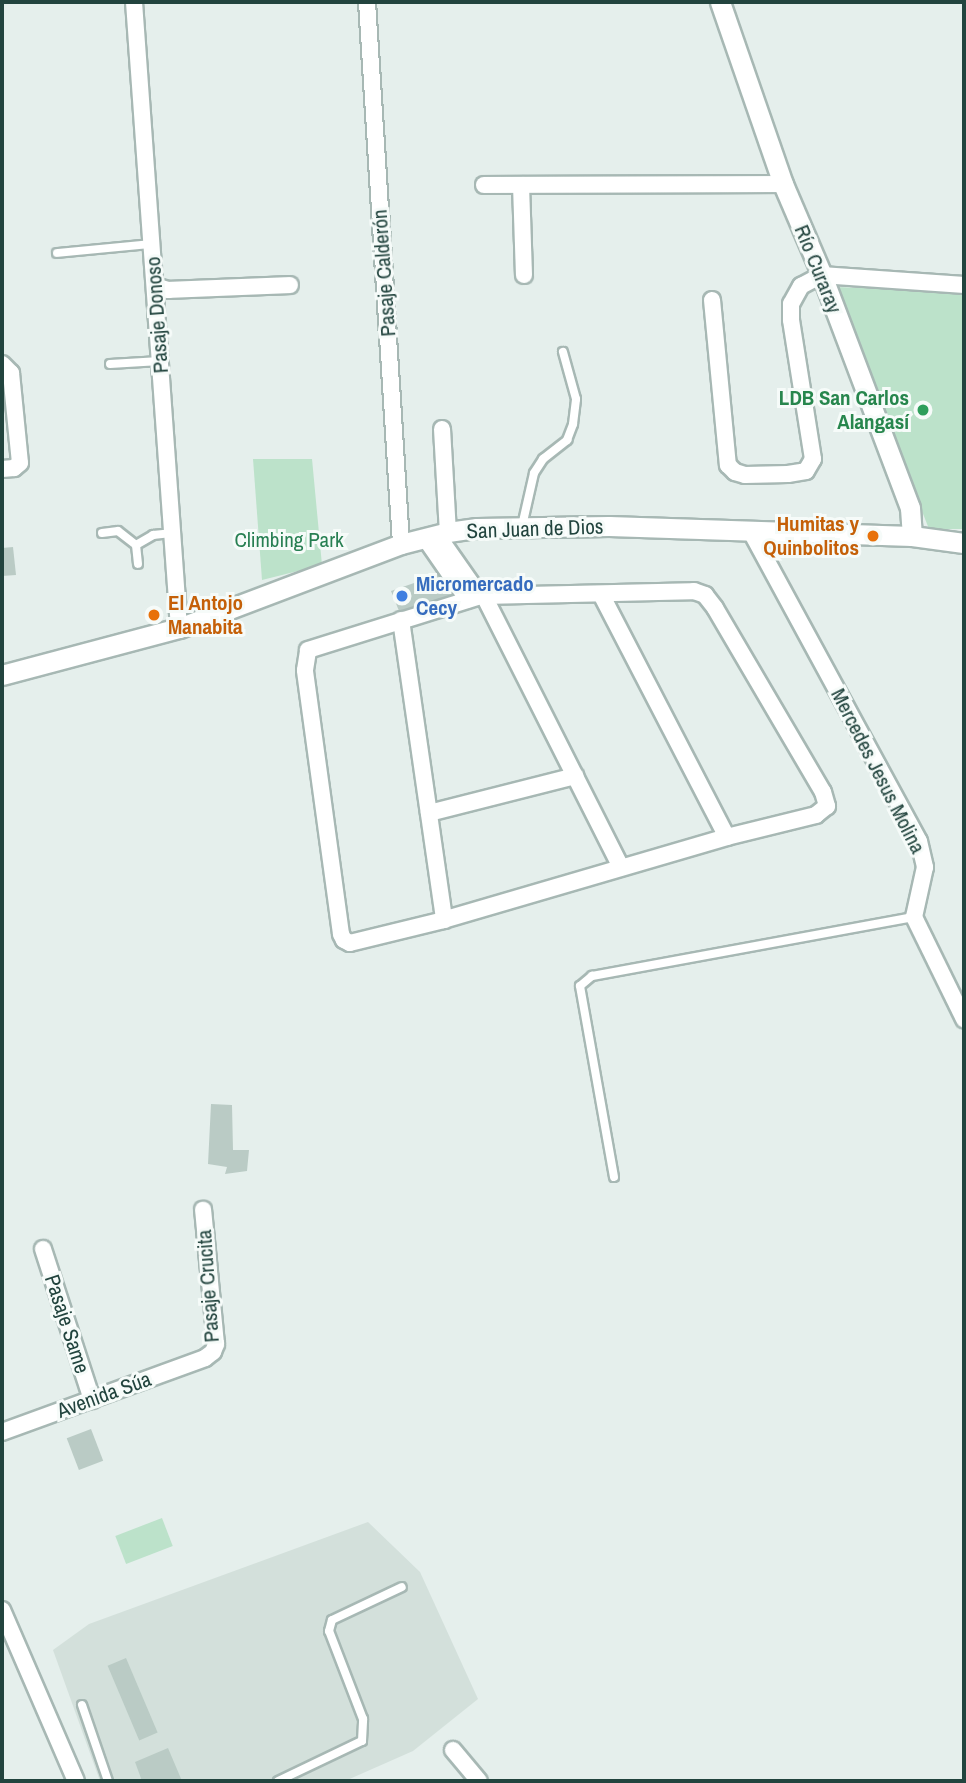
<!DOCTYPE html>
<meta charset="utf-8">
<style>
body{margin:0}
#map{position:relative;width:966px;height:1783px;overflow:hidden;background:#e5efec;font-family:"Archivo Narrow",sans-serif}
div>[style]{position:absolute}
.built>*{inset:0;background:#d3e0db}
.green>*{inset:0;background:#bce2ca;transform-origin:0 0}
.building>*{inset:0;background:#bacbc5;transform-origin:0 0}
.roads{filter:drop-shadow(2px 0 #a7b8b4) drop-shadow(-2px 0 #a7b8b4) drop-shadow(0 2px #a7b8b4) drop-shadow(0 -2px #a7b8b4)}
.service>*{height:8px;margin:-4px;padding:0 4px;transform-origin:4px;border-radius:4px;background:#fff}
.minor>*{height:16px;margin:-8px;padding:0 8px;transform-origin:8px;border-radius:8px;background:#fff}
.tertiary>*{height:19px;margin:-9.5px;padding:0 9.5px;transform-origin:9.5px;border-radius:9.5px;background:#fff}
.dots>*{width:19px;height:19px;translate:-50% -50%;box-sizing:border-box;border:4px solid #f6fbf9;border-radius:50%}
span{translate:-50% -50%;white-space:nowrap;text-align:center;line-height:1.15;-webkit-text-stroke:6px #f6fbf9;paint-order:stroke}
.street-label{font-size:21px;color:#22443e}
.leisure-label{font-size:21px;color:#27864d;font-weight:700}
.right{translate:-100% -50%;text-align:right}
.food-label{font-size:21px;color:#c56008;font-weight:700}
.left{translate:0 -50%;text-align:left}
.park-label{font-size:21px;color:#277f52}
.shop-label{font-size:21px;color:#366cbe;font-weight:700}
.frame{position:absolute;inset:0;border:4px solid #22443e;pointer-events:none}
</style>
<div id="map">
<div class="built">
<i style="clip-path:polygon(368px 1522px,420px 1572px,478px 1699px,413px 1751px,345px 1781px,100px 1781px,53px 1650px,89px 1624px)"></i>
</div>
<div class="green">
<i style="clip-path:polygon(834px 287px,964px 291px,964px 529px,929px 529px)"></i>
<i style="clip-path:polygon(253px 459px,312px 459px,322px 565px,262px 580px)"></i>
<i style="left:162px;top:1518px;width:30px;height:50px;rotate:69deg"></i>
</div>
<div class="building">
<i style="clip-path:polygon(13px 547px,16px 575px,2px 576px,2px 548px)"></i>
<i style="clip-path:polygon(440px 574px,454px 588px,453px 595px,399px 611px,391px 591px)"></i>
<i style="clip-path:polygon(211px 1104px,232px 1105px,233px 1150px,249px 1150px,247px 1171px,225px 1174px,227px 1167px,208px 1164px)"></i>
<i style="left:91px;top:1429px;width:34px;height:26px;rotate:69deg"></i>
<i style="left:126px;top:1658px;width:81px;height:20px;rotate:67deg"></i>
<i style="clip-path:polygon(168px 1748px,182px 1781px,142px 1781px,135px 1762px)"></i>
</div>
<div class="roads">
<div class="service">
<i style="left:57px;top:253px;width:94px;rotate:-5.5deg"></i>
<i style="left:110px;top:364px;width:50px;rotate:-3.4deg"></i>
<i style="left:522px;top:526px;width:54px;rotate:-77.2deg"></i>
<i style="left:534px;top:473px;width:17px;rotate:-57deg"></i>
<i style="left:543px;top:459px;width:31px;rotate:-38deg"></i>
<i style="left:567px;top:440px;width:17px;rotate:-69deg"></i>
<i style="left:573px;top:424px;width:25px;rotate:-83deg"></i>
<i style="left:576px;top:399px;width:49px;rotate:-105.5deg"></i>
<i style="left:102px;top:533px;width:16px;rotate:-7deg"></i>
<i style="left:118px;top:531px;width:23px;rotate:38deg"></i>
<i style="left:136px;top:545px;width:20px;rotate:-30deg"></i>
<i style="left:153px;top:535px;width:18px;rotate:-6deg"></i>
<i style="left:136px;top:545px;width:19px;rotate:84deg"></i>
<i style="left:614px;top:1177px;width:194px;rotate:-100.1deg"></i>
<i style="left:580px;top:986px;width:16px;rotate:-40deg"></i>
<i style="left:592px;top:976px;width:327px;rotate:-10.4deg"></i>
<i style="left:82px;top:1705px;width:80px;rotate:71.1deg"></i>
<i style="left:278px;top:1781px;width:93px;rotate:-25.5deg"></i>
<i style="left:362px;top:1741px;width:22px;rotate:-87deg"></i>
<i style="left:363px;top:1719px;width:94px;rotate:-111.1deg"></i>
<i style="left:329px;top:1631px;width:11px;rotate:-75deg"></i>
<i style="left:332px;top:1620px;width:77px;rotate:-25.2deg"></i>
</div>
<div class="minor">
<i style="left:134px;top:2px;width:628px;rotate:85.89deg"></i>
<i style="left:367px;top:2px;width:543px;rotate:86.41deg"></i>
<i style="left:484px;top:185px;width:299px;rotate:-0.2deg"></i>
<i style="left:521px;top:185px;width:90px;rotate:88.1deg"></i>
<i style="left:155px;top:286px;width:14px;rotate:17deg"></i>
<i style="left:168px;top:290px;width:122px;rotate:-2.3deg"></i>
<i style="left:712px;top:300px;width:166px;rotate:84.5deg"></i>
<i style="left:728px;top:465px;width:10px;rotate:45deg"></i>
<i style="left:735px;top:472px;width:10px;rotate:17deg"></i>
<i style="left:745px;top:475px;width:43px;rotate:-1.3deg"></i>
<i style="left:788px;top:474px;width:18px;rotate:-9deg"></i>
<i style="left:806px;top:471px;width:14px;rotate:-60deg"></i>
<i style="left:813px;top:459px;width:141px;rotate:-99deg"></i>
<i style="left:791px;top:320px;width:16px;rotate:-90deg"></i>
<i style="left:791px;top:304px;width:21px;rotate:-61deg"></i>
<i style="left:801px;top:286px;width:24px;rotate:-28deg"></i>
<i style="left:822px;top:275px;width:142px;rotate:4deg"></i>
<i style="left:2px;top:364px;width:13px;rotate:45deg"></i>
<i style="left:11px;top:373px;width:90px;rotate:84.3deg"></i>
<i style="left:20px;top:463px;width:8px;rotate:140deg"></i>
<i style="left:14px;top:468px;width:12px;rotate:175deg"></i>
<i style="left:442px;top:429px;width:103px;rotate:86.7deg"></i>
<i style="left:750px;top:530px;width:354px;rotate:61.5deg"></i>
<i style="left:919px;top:841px;width:27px;rotate:77deg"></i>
<i style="left:925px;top:867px;width:51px;rotate:102.4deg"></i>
<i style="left:914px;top:917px;width:114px;rotate:63.9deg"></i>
<i style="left:438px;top:536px;width:73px;rotate:55deg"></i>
<i style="left:425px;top:538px;width:75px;rotate:55.3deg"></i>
<i style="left:694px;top:591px;width:12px;rotate:20deg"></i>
<i style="left:705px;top:595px;width:16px;rotate:52deg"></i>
<i style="left:715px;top:608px;width:213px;rotate:59.6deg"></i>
<i style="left:823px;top:792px;width:15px;rotate:74deg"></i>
<i style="left:827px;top:806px;width:14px;rotate:141deg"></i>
<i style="left:816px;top:815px;width:92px;rotate:166.1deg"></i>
<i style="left:727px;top:837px;width:295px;rotate:163.7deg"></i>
<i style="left:444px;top:920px;width:97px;rotate:166.3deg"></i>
<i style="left:350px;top:943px;width:7px;rotate:-153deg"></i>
<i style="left:344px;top:940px;width:7px;rotate:-117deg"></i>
<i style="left:341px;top:934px;width:266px;rotate:-97.8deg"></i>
<i style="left:305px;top:670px;width:20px;rotate:-81deg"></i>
<i style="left:308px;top:650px;width:180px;rotate:-17.4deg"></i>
<i style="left:480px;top:596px;width:214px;rotate:-1.3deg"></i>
<i style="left:484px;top:596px;width:304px;rotate:63.2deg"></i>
<i style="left:602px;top:596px;width:271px;rotate:62.6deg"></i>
<i style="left:401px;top:620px;width:303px;rotate:81.8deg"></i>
<i style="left:429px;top:813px;width:151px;rotate:-14.2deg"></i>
<i style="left:43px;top:1249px;width:159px;rotate:72deg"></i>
<i style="left:2px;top:1432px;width:216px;rotate:-20deg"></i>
<i style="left:205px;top:1358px;width:10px;rotate:-37deg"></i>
<i style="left:213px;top:1352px;width:9px;rotate:-69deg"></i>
<i style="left:216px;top:1344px;width:135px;rotate:-95.5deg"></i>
<i style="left:2px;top:1610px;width:186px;rotate:66.6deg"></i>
<i style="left:453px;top:1750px;width:40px;rotate:50deg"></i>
</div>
<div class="tertiary">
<i style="left:720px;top:2px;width:193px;rotate:70.9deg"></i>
<i style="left:783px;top:184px;width:99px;rotate:66.8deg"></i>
<i style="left:822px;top:275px;width:249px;rotate:69.3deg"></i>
<i style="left:910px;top:508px;width:28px;rotate:86deg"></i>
<i style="left:2px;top:675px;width:183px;rotate:-14.9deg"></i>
<i style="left:179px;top:628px;width:237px;rotate:-20.7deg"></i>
<i style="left:401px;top:544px;width:49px;rotate:-14.3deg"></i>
<i style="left:448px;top:532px;width:29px;rotate:-8deg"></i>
<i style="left:477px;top:528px;width:132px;rotate:-0.9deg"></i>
<i style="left:609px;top:526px;width:303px;rotate:1.9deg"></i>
<i style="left:912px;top:536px;width:52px;rotate:7.7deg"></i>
</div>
</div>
<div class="dots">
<i style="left:923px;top:410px;background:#2e9e5b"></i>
<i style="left:873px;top:536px;background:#e8710a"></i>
<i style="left:402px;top:596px;background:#3f7fe0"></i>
<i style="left:154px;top:615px;background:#e8710a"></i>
</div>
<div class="street-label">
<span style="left:818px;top:269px;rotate:68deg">Río Curaray</span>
<span style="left:384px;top:273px;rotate:-94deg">Pasaje Calderón</span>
<span style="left:157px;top:315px;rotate:-94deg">Pasaje Donoso</span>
<span style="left:535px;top:529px;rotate:-2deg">San Juan de Dios</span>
<span style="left:878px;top:771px;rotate:63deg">Mercedes Jesus Molina</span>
<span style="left:208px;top:1286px;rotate:-94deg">Pasaje Crucita</span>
<span style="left:67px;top:1324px;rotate:72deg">Pasaje Same</span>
<span style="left:104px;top:1395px;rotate:-20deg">Avenida Súa</span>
</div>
<div class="leisure-label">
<span class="right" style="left:909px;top:410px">LDB San Carlos<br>Alangasí</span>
</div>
<div class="food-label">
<span class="right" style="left:859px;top:536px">Humitas y<br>Quinbolitos</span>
<span class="left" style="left:168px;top:615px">El Antojo<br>Manabita</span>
</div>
<div class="park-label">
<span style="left:289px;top:540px">Climbing Park</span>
</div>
<div class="shop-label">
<span class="left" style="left:416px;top:596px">Micromercado<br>Cecy</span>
</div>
<div class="frame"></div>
</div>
